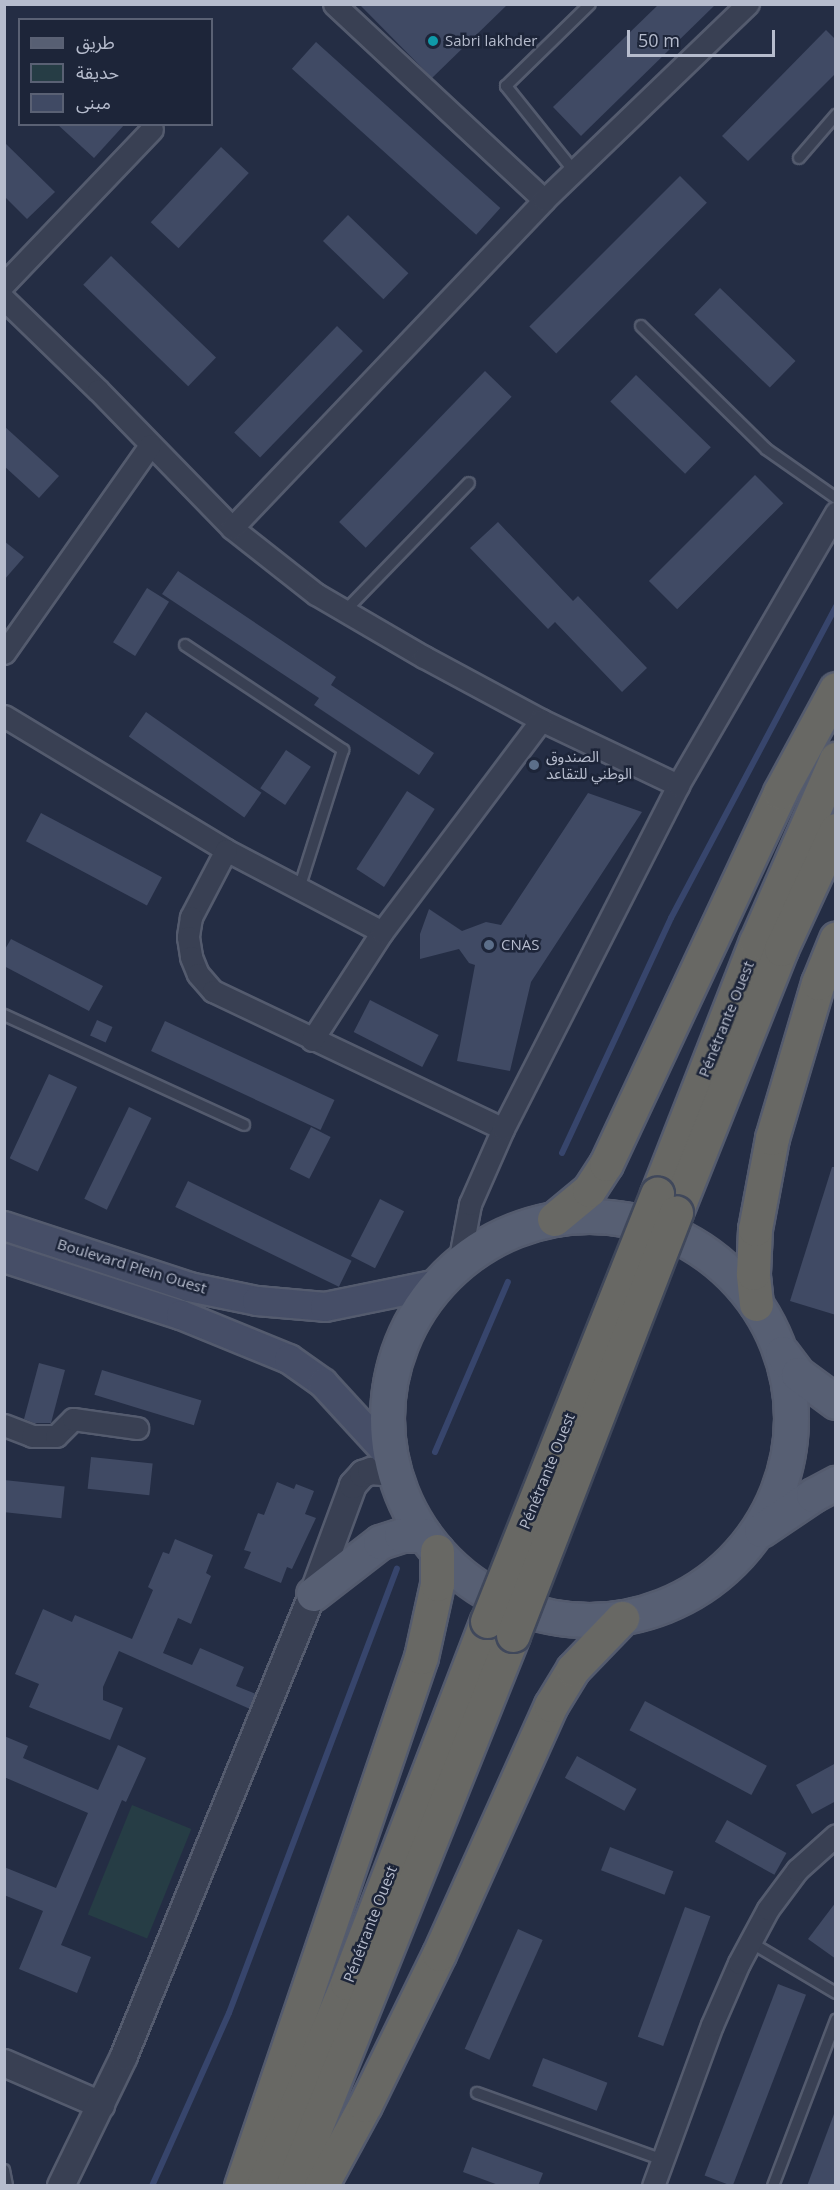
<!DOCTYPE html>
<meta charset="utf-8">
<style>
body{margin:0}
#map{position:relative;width:840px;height:2190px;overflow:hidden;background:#242d44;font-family:"Open Sans","Noto Sans Arabic",sans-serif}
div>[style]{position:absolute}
.green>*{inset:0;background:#263d45;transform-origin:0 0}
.stream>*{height:6px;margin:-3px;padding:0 3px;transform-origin:3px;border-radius:3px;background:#37456c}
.building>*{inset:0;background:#404a64;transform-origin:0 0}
.roads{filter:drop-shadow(2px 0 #545b6e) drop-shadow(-2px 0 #545b6e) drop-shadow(0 2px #545b6e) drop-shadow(0 -2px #545b6e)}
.service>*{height:10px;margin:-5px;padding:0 5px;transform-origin:5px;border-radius:5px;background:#394053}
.minor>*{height:21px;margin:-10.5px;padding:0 10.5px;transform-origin:10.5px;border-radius:10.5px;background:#394053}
.tertiary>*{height:26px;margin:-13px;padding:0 13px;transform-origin:13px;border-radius:13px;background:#394053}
.secondary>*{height:28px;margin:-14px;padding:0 14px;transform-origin:14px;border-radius:14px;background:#464e67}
.primary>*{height:33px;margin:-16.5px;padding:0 16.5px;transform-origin:16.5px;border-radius:16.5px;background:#575f73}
.primary>.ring{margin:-16.5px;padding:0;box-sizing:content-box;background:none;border:33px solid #575f73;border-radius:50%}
.trunk>*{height:33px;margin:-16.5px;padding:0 16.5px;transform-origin:16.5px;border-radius:16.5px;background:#686864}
.bridges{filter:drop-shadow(2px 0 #40485b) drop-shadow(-2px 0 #40485b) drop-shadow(0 2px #40485b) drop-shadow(0 -2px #40485b)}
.trunk-bridge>*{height:33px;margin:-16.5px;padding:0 16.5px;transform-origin:16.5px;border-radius:16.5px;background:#686864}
.dots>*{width:16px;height:16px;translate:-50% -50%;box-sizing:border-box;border:3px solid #1d2539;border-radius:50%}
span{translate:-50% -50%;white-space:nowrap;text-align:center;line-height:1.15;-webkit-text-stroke:5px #1d2539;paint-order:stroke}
.poi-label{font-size:15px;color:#b6bccd}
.left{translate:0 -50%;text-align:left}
.street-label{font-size:15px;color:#b6bccd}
.frame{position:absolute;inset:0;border:6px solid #b6bccd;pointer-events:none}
.legend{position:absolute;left:18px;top:18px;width:195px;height:108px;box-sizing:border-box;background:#1d2539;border:2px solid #5a6174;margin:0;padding:8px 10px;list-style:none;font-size:18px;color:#b6bccd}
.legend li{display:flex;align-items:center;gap:12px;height:30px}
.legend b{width:30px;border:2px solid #5a6174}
.scale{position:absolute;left:627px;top:30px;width:148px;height:27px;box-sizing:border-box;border:3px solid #b6bccd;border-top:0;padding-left:8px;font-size:18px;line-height:21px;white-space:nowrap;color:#b6bccd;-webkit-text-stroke:4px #1d2539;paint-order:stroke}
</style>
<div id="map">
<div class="green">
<i style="left:132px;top:1805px;width:64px;height:118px;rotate:22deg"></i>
</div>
<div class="stream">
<i style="left:562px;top:1153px;width:259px;rotate:-65.1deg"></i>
<i style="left:671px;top:918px;width:353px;rotate:-62.1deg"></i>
<i style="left:435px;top:1452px;width:185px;rotate:-66.8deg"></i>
<i style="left:152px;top:2186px;width:189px;rotate:-66deg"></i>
<i style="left:229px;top:2013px;width:475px;rotate:-69.3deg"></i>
</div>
<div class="building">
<i style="clip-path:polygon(359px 4px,508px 4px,432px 78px)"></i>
<i style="clip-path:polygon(659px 4px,716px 4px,581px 136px,553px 107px)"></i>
<i style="clip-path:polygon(826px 30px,836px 40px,836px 73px,748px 161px,722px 136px)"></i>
<i style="left:316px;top:42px;width:248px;height:36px;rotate:42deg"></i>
<i style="clip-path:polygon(57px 124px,125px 124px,94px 158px)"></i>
<i style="clip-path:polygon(4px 142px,55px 192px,27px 219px,4px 196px)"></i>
<i style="left:221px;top:147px;width:38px;height:103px;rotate:43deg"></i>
<i style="left:680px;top:176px;width:38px;height:213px;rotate:45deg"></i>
<i style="left:348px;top:215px;width:84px;height:36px;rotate:44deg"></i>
<i style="left:111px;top:256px;width:146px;height:40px;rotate:44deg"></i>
<i style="left:720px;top:288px;width:105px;height:37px;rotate:44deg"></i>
<i style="left:337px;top:326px;width:36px;height:148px;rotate:44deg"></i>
<i style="left:485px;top:371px;width:37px;height:210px;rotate:44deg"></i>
<i style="left:636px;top:375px;width:104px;height:37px;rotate:44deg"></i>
<i style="clip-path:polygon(4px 426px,59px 476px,39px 498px,4px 466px)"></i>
<i style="left:755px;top:475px;width:40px;height:150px;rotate:45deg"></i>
<i style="clip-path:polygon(498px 522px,573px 601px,578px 596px,647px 668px,622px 692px,555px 622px,548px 629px,470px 548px)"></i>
<i style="clip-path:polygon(4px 541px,24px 557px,4px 580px)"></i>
<i style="clip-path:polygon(178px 571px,336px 677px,331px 685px,434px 753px,419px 775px,314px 705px,319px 698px,162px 594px)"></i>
<i style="left:147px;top:588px;width:26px;height:64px;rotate:32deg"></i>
<i style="left:146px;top:712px;width:141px;height:30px;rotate:35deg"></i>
<i style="left:286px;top:750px;width:30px;height:46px;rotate:34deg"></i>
<i style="left:407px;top:791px;width:33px;height:93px;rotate:33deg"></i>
<i style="clip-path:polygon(588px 793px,642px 812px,531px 982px,510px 1071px,457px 1061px,475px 965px,469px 963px,459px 949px,420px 959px,420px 934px,429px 909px,462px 931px,486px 922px,501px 925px)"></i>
<i style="left:41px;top:813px;width:137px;height:32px;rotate:28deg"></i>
<i style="clip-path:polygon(11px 939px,103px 986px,89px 1011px,4px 966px,4px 951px)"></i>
<i style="left:370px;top:1000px;width:77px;height:36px;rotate:27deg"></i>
<i style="left:97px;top:1020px;width:17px;height:17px;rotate:24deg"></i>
<i style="left:165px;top:1021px;width:187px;height:33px;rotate:25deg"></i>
<i style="left:49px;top:1074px;width:31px;height:93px;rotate:25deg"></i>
<i style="left:129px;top:1107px;width:25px;height:102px;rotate:26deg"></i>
<i style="left:311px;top:1127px;width:22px;height:47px;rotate:27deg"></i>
<i style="clip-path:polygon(832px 1167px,836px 1167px,836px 1315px,790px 1301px)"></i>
<i style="left:188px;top:1181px;width:182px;height:29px;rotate:26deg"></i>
<i style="left:380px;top:1199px;width:27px;height:64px;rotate:27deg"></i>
<i style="clip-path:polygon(39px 1363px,65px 1370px,51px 1423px,34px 1423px,24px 1419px)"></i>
<i style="left:102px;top:1370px;width:104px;height:26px;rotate:17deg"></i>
<i style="left:91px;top:1457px;width:62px;height:32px;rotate:6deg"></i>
<i style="left:4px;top:1480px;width:61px;height:32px;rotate:6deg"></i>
<i style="clip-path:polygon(277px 1482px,294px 1489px,296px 1484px,314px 1491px,305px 1514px,316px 1518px,292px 1569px,287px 1567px,281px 1583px,244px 1568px,251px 1552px,244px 1550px,258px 1513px,264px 1515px)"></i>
<i style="clip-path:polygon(175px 1539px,213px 1555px,206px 1573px,211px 1576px,191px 1624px,178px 1618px,163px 1653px,192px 1665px,200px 1648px,244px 1667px,236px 1686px,256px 1694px,250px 1709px,119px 1651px,103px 1687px,103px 1700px,123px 1708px,110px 1740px,29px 1707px,39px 1684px,15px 1674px,43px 1609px,72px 1622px,75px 1615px,132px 1639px,153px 1590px,148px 1587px,163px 1552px,169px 1554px)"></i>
<i style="left:645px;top:1701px;width:138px;height:33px;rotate:28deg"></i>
<i style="clip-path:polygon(4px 1736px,28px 1746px,23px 1758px,98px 1790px,118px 1745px,146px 1758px,126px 1802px,122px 1800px,61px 1945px,91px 1957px,77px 1993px,19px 1969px,43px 1911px,4px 1895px,4px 1867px,56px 1888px,88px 1813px,4px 1777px)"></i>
<i style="left:577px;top:1756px;width:68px;height:25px;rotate:29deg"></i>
<i style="clip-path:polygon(836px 1763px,836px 1801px,812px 1814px,796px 1785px)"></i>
<i style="left:727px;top:1820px;width:68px;height:25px;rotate:29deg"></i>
<i style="left:610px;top:1847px;width:68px;height:25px;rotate:21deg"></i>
<i style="clip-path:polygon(836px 1902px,836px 1959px,808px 1939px)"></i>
<i style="left:685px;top:1907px;width:27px;height:138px;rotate:20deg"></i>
<i style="left:518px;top:1929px;width:27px;height:131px;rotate:24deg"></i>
<i style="left:778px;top:1984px;width:30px;height:205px;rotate:21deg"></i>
<i style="left:543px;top:2058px;width:69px;height:30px;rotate:21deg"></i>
<i style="clip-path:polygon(834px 2114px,836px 2186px,807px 2186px)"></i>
<i style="clip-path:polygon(472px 2147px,543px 2173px,538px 2186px,501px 2186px,463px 2172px)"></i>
</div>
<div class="roads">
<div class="service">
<i style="left:799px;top:158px;width:57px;rotate:-49.3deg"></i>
<i style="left:574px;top:171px;width:109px;rotate:-128.7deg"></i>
<i style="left:506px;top:86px;width:117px;rotate:-44.3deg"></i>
<i style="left:641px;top:326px;width:175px;rotate:44.5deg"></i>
<i style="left:766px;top:449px;width:85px;rotate:35deg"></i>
<i style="left:345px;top:611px;width:178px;rotate:-45.9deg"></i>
<i style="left:185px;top:645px;width:190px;rotate:33.6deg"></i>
<i style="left:343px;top:750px;width:146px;rotate:107.6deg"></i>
<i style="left:4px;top:1015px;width:264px;rotate:24.6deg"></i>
<i style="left:750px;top:1942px;width:100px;rotate:30.7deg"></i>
<i style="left:477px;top:2093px;width:198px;rotate:19.8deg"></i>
<i style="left:4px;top:2170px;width:16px;rotate:79deg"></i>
<i style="left:773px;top:2186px;width:178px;rotate:-69.2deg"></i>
</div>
<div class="minor">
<i style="left:334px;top:4px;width:287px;rotate:43deg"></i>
<i style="left:4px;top:284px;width:214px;rotate:-46.3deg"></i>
<i style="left:4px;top:299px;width:131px;rotate:44.1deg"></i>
<i style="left:98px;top:390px;width:192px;rotate:45.8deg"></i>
<i style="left:232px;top:528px;width:107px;rotate:38.2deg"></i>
<i style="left:316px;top:594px;width:125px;rotate:30.3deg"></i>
<i style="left:424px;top:657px;width:133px;rotate:28.3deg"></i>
<i style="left:541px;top:720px;width:152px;rotate:25.4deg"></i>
<i style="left:232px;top:528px;width:453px;rotate:-46.4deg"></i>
<i style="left:544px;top:200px;width:283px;rotate:-43.9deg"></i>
<i style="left:4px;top:653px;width:254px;rotate:-54.9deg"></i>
<i style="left:4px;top:716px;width:259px;rotate:31.1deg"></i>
<i style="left:226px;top:850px;width:176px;rotate:27.7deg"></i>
<i style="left:226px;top:850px;width:76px;rotate:117.6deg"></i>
<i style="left:191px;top:917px;width:20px;rotate:99deg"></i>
<i style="left:188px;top:937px;width:20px;rotate:81deg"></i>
<i style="left:191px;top:957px;width:18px;rotate:68deg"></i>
<i style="left:198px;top:974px;width:23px;rotate:49deg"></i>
<i style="left:213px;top:991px;width:321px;rotate:25.4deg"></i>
<i style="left:312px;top:1040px;width:129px;rotate:-57.1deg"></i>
<i style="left:382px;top:932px;width:265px;rotate:-53.1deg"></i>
<i style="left:459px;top:1263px;width:60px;rotate:-79.4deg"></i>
<i style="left:470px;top:1204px;width:82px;rotate:-66.3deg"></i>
<i style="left:503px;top:1129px;width:386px;rotate:-63deg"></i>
<i style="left:678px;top:785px;width:315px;rotate:-59.9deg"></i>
<i style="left:4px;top:1425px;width:30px;rotate:21deg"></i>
<i style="left:32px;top:1436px;width:24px"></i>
<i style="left:56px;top:1436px;width:24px;rotate:-45deg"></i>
<i style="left:73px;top:1419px;width:65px;rotate:8deg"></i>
<i style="left:653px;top:2186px;width:171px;rotate:-69.9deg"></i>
<i style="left:712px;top:2025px;width:68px;rotate:-66.5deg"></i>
<i style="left:739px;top:1963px;width:61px;rotate:-61.8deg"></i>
<i style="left:768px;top:1909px;width:49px;rotate:-53.4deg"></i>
<i style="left:797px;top:1870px;width:52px;rotate:-41.9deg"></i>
</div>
<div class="tertiary">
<i style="left:4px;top:2063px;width:106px;rotate:23.4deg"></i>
<i style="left:61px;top:2186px;width:144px;rotate:-64.1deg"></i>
<i style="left:124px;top:2056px;width:499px;rotate:-67.8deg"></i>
<i style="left:313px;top:1594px;width:116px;rotate:-69.8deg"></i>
<i style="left:353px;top:1485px;width:15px;rotate:-48deg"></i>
<i style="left:363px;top:1474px;width:9px;rotate:-21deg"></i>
<i style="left:371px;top:1471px;width:23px;rotate:5deg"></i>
</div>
<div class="secondary">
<i style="left:4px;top:1226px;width:195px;rotate:18.2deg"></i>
<i style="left:189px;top:1287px;width:69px;rotate:11.6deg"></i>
<i style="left:257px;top:1301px;width:68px;rotate:5deg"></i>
<i style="left:325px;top:1307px;width:115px;rotate:-11.5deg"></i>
<i style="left:4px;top:1258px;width:186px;rotate:17.9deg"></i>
<i style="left:181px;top:1315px;width:117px;rotate:22.2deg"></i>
<i style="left:289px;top:1359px;width:42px;rotate:35.2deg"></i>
<i style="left:323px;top:1383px;width:99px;rotate:47.5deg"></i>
</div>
<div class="primary">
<i class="ring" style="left:387px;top:1216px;width:371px;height:371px"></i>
<i style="left:782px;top:1353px;width:26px;rotate:53deg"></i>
<i style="left:798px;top:1374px;width:47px;rotate:36.4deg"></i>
<i style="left:761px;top:1530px;width:63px;rotate:-33.9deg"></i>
<i style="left:813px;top:1495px;width:26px;rotate:-28deg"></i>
<i style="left:313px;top:1594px;width:85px;rotate:-37.8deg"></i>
<i style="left:380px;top:1542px;width:22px;rotate:-18deg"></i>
<i style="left:401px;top:1535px;width:23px"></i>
</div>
<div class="trunk">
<i style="left:657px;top:1194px;width:271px;rotate:-68.6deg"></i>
<i style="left:756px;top:942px;width:200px;rotate:-66.4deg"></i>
<i style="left:676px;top:1212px;width:283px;rotate:-68.2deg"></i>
<i style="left:781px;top:949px;width:131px;rotate:-65.2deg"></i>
<i style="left:554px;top:1219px;width:45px;rotate:-39.6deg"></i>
<i style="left:589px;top:1190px;width:31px;rotate:-57deg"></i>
<i style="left:606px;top:1164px;width:411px;rotate:-64.9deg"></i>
<i style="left:780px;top:792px;width:117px;rotate:-61.5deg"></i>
<i style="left:756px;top:1304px;width:31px;rotate:-96deg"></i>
<i style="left:753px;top:1273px;width:44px;rotate:-87.4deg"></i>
<i style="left:755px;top:1229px;width:93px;rotate:-79.4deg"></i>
<i style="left:772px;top:1138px;width:162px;rotate:-73.5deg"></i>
<i style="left:818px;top:983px;width:48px;rotate:-67.8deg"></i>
<i style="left:241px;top:2186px;width:559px;rotate:-71.21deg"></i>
<i style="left:421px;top:1657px;width:75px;rotate:-77.6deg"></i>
<i style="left:437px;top:1584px;width:33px;rotate:-90deg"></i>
<i style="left:263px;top:2186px;width:220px;rotate:-67.5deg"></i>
<i style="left:347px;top:1983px;width:388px;rotate:-68.9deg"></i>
<i style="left:292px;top:2186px;width:594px;rotate:-68.14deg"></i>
<i style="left:321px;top:2186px;width:92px;rotate:-61.5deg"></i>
<i style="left:365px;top:2105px;width:168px;rotate:-63.9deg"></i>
<i style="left:439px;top:1954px;width:273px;rotate:-65.8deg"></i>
<i style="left:551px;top:1705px;width:42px;rotate:-58.6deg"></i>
<i style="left:573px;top:1669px;width:71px;rotate:-46.1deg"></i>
</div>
</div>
<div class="bridges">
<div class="trunk-bridge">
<i style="left:487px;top:1621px;width:460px;rotate:-68.3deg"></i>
<i style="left:513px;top:1635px;width:453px;rotate:-68.9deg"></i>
</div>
</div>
<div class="dots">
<i style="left:433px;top:41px;background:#0f9aa8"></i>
<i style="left:534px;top:765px;background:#5c6f8a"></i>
<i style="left:489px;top:945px;background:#5c6f8a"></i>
</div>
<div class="poi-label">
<span class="left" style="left:445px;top:41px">Sabri lakhder</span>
<span class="left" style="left:546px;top:765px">الصندوق<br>الوطني للتقاعد</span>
<span class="left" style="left:501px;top:945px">CNAS</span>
</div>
<div class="street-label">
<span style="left:726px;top:1019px;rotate:-68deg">Pénétrante Ouest</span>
<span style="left:132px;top:1266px;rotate:17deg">Boulevard Plein Ouest</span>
<span style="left:547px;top:1471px;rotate:-68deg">Pénétrante Ouest</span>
<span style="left:370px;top:1924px;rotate:-69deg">Pénétrante Ouest</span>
</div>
<div class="frame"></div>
<ul class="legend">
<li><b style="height:8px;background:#575f73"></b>طريق</li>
<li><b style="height:16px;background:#263d45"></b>حديقة</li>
<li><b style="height:16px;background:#404a64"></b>مبنى</li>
</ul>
<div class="scale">50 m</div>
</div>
